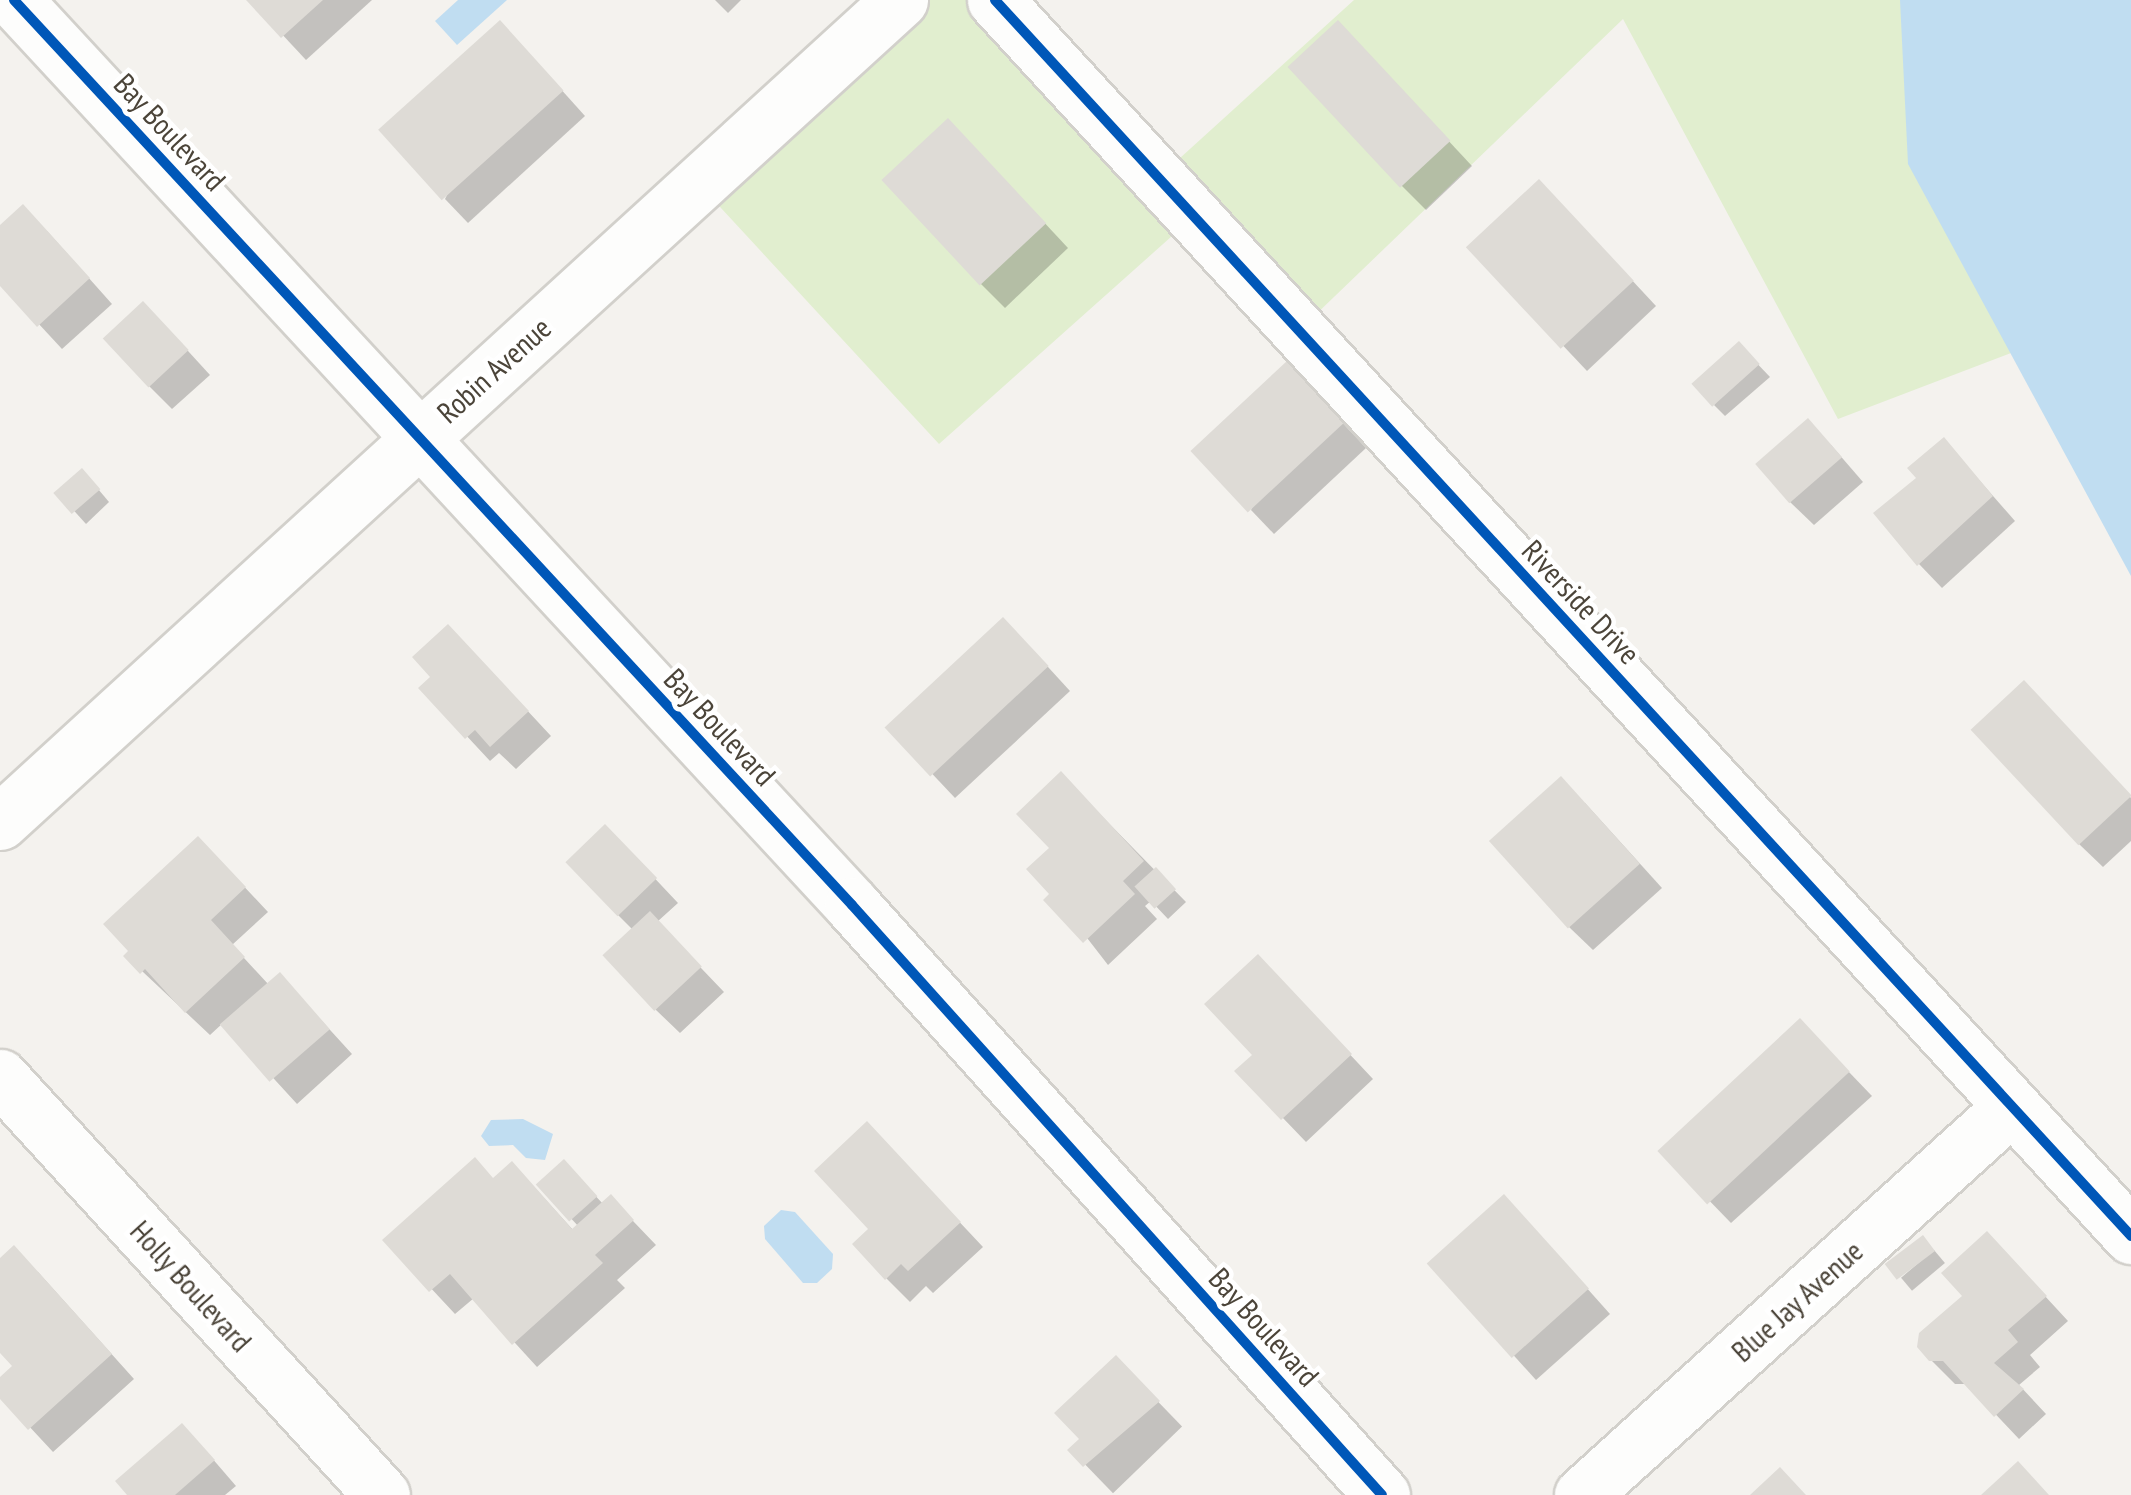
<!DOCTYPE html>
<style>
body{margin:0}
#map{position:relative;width:2131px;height:1495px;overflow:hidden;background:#f4f2ee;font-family:"PT Sans Narrow",sans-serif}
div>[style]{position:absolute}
.green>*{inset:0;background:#e1eecf}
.water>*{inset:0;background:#c0ddf1}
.shadow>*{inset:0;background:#0003;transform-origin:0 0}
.building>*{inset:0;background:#dedbd6;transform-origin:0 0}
.roads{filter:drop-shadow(2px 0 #d2d0cb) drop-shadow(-2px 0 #d2d0cb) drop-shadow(0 2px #d2d0cb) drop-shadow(0 -2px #d2d0cb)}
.minor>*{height:55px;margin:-27.5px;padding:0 27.5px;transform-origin:27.5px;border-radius:27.5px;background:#fdfdfc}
.cycleway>*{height:10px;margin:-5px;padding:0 5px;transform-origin:5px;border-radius:5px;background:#0057b8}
span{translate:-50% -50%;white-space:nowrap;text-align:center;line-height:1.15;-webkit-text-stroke:9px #fff;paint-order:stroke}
.street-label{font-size:30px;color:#4b4439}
</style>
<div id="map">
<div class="green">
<i style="clip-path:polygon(886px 0,1018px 0,1169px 168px,1354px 0,1931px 0,2011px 353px,1838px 419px,1623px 19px,1308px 322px,1209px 203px,939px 444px,684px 168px)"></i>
</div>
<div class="water">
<i style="clip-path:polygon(458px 0,507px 0,457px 45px,435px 21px)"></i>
<i style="clip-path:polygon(1900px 0,2131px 0,2131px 576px,1908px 164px)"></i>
<i style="clip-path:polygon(523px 1119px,553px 1134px,545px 1160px,526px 1158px,513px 1145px,489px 1146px,481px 1136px,491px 1120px)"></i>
<i style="clip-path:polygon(781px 1210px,795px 1212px,833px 1254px,832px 1269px,817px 1283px,803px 1283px,765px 1239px,764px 1226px)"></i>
</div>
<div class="shadow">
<i style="clip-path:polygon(250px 0,372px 0,306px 60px)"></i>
<i style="clip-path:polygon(715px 0,741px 0,728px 13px)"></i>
<i style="clip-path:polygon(523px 47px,585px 116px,468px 223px,445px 199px)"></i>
<i style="clip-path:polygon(1361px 47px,1472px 166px,1426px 210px,1402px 186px)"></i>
<i style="clip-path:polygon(972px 145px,1068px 248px,1005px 308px,981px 284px)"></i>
<i style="clip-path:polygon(1563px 206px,1656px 306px,1587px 371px,1470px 247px)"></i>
<i style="clip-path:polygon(0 228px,47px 231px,112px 304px,62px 349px,0 282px)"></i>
<i style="clip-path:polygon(167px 328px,210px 375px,172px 409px,149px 386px)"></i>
<i style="clip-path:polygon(1750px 356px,1770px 377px,1725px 416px,1714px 405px)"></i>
<i style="clip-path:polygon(1310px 388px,1366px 448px,1274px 534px,1251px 510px)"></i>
<i style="clip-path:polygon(1944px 440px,2015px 521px,1942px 588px,1919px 564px,1919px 478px)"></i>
<i style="clip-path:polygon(1831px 445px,1863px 482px,1814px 525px,1790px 502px)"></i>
<i style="clip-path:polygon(93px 483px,109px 502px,86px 524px,58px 493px)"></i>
<i style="clip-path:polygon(1027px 644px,1070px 691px,955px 798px,889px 728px)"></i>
<i style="clip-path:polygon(472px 651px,551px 736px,516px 769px,499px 753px,490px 761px,422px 688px)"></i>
<i style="clip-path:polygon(2047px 707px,2131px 798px,2131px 841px,2103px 867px,2079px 844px)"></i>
<i style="clip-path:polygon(1084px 798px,1186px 902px,1168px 919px,1151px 901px,1145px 906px,1157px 919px,1108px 965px,1053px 894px,1052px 849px)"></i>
<i style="clip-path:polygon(1585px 803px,1662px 888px,1593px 950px,1569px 927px)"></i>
<i style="clip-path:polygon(629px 851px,678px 903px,657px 922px,724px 992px,680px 1033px,656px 1010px,633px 930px,617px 914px)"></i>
<i style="clip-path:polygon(222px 863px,268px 912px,232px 945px,269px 985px,280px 975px,352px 1054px,297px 1104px,223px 1023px,210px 1035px,126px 956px)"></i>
<i style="clip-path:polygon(1281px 981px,1373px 1079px,1306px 1142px,1238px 1071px,1256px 1055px)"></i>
<i style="clip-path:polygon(1823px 1045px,1872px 1096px,1731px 1223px,1665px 1155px)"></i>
<i style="clip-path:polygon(890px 1148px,983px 1247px,933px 1293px,926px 1286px,910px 1302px,886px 1278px,872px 1229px)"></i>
<i style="clip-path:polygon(575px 1174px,604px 1205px,611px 1198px,656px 1245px,617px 1280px,625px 1288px,537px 1367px,474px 1298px,455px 1314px,386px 1240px,494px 1180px,535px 1188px,574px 1231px,579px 1227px,540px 1185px)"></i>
<i style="clip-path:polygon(1527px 1221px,1610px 1314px,1536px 1380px,1430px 1263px)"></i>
<i style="left:1934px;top:1250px;width:17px;height:43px;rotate:50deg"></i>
<i style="clip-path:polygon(2010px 1258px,2068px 1321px,2030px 1355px,2040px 1367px,2019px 1385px,2046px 1414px,2019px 1439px,1967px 1384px,1955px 1384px,1931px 1360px,1965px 1296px)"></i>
<i style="clip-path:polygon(0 1261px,38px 1272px,134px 1379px,53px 1452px,0 1395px,0 1381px,16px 1366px,0 1349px)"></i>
<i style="left:1139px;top:1382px;width:62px;height:96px;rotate:46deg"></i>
<i style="clip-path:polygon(205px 1450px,236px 1486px,225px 1495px,130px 1495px)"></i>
</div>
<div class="building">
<i style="clip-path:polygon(246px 0,323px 0,281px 38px)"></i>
<i style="left:500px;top:20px;width:95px;height:164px;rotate:48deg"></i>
<i style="left:1338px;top:20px;width:165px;height:69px;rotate:47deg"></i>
<i style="left:948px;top:118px;width:144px;height:91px;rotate:47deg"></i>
<i style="left:1539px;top:179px;width:139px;height:100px;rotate:47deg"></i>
<i style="clip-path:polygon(23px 204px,90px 278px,37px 327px,0 286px,0 225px)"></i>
<i style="left:143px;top:301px;width:67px;height:55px;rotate:47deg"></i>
<i style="left:1739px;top:341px;width:31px;height:64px;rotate:48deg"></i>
<i style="left:1287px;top:361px;width:84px;height:132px;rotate:47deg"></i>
<i style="left:1808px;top:418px;width:52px;height:70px;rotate:49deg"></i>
<i style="clip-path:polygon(1944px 437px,1993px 496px,1917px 566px,1873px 513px,1916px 478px,1907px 468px)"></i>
<i style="left:82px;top:468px;width:28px;height:38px;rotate:49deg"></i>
<i style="left:1003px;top:617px;width:67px;height:162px;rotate:47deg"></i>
<i style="clip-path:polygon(448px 624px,529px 711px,490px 747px,475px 730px,465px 739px,418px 688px,430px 677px,412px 657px)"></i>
<i style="left:2024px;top:680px;width:158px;height:73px;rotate:47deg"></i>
<i style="clip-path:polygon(1061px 771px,1144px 861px,1123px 881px,1135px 894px,1083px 943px,1043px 900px,1049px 894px,1026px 869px,1049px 848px,1016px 814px)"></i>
<i style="left:1561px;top:776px;width:118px;height:97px;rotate:48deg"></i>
<i style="left:605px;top:824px;width:75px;height:55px;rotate:46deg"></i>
<i style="clip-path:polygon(198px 836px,246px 887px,211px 920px,245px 957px,185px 1013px,145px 969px,140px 974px,123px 956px,128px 951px,103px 924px)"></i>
<i style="left:1156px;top:867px;width:30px;height:29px;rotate:48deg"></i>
<i style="left:650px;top:911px;width:76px;height:65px;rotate:47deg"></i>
<i style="clip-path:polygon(1258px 954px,1352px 1054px,1281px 1120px,1234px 1071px,1252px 1055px,1204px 1004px)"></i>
<i style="left:280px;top:972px;width:76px;height:80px;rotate:49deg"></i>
<i style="left:1800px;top:1018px;width:73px;height:195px;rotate:47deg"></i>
<i style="clip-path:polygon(867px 1121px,961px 1222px,908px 1271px,901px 1264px,885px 1280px,852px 1244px,868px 1229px,814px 1171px)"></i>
<i style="clip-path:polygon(475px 1157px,493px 1178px,512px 1161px,572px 1229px,611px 1194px,634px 1220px,595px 1255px,603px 1263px,512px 1345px,450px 1274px,429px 1292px,382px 1240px)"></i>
<i style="left:564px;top:1159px;width:50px;height:38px;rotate:48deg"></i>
<i style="left:1504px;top:1194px;width:127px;height:104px;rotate:48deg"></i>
<i style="clip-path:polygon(1987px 1231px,2047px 1296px,2008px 1330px,2018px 1342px,1994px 1363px,2024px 1389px,1994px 1417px,1943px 1361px,1929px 1361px,1917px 1347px,1919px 1333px,1962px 1296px,1941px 1273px)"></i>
<i style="left:1923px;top:1235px;width:20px;height:48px;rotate:53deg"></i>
<i style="clip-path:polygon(14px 1245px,112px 1354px,28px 1430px,0 1399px,0 1377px,12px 1366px,0 1353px,0 1258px)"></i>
<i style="clip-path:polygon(1116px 1355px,1160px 1401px,1083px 1467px,1067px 1450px,1079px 1439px,1054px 1413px)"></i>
<i style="clip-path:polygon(182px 1423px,215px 1460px,175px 1495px,127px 1495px,115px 1481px)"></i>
<i style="clip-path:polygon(2018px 1461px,2049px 1495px,1981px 1495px)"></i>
<i style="clip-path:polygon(1780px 1467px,1806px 1495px,1750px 1495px)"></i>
</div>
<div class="roads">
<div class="minor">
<i style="left:14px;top:0;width:1233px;rotate:47.2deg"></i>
<i style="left:852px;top:905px;width:793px;rotate:48.07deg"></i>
<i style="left:995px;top:0;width:1679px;rotate:47.41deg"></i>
<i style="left:0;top:822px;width:1219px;rotate:-42.41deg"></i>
<i style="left:0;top:1077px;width:566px;rotate:47.58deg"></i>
<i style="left:1582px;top:1495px;width:578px;rotate:-42.13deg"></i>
</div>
</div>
<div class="cycleway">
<i style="left:14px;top:0;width:1233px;rotate:47.2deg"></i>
<i style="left:852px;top:905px;width:793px;rotate:48.07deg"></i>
<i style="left:995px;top:0;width:1679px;rotate:47.41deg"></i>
</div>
<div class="street-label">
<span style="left:170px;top:132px;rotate:47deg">Bay Boulevard</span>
<span style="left:494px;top:370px;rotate:-42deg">Robin Avenue</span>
<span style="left:1581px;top:602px;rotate:47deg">Riverside Drive</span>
<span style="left:720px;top:727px;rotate:47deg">Bay Boulevard</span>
<span style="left:191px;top:1286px;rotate:48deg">Holly Boulevard</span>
<span style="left:1797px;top:1301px;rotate:-42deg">Blue Jay Avenue</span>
<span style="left:1264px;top:1327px;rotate:48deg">Bay Boulevard</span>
</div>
</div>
